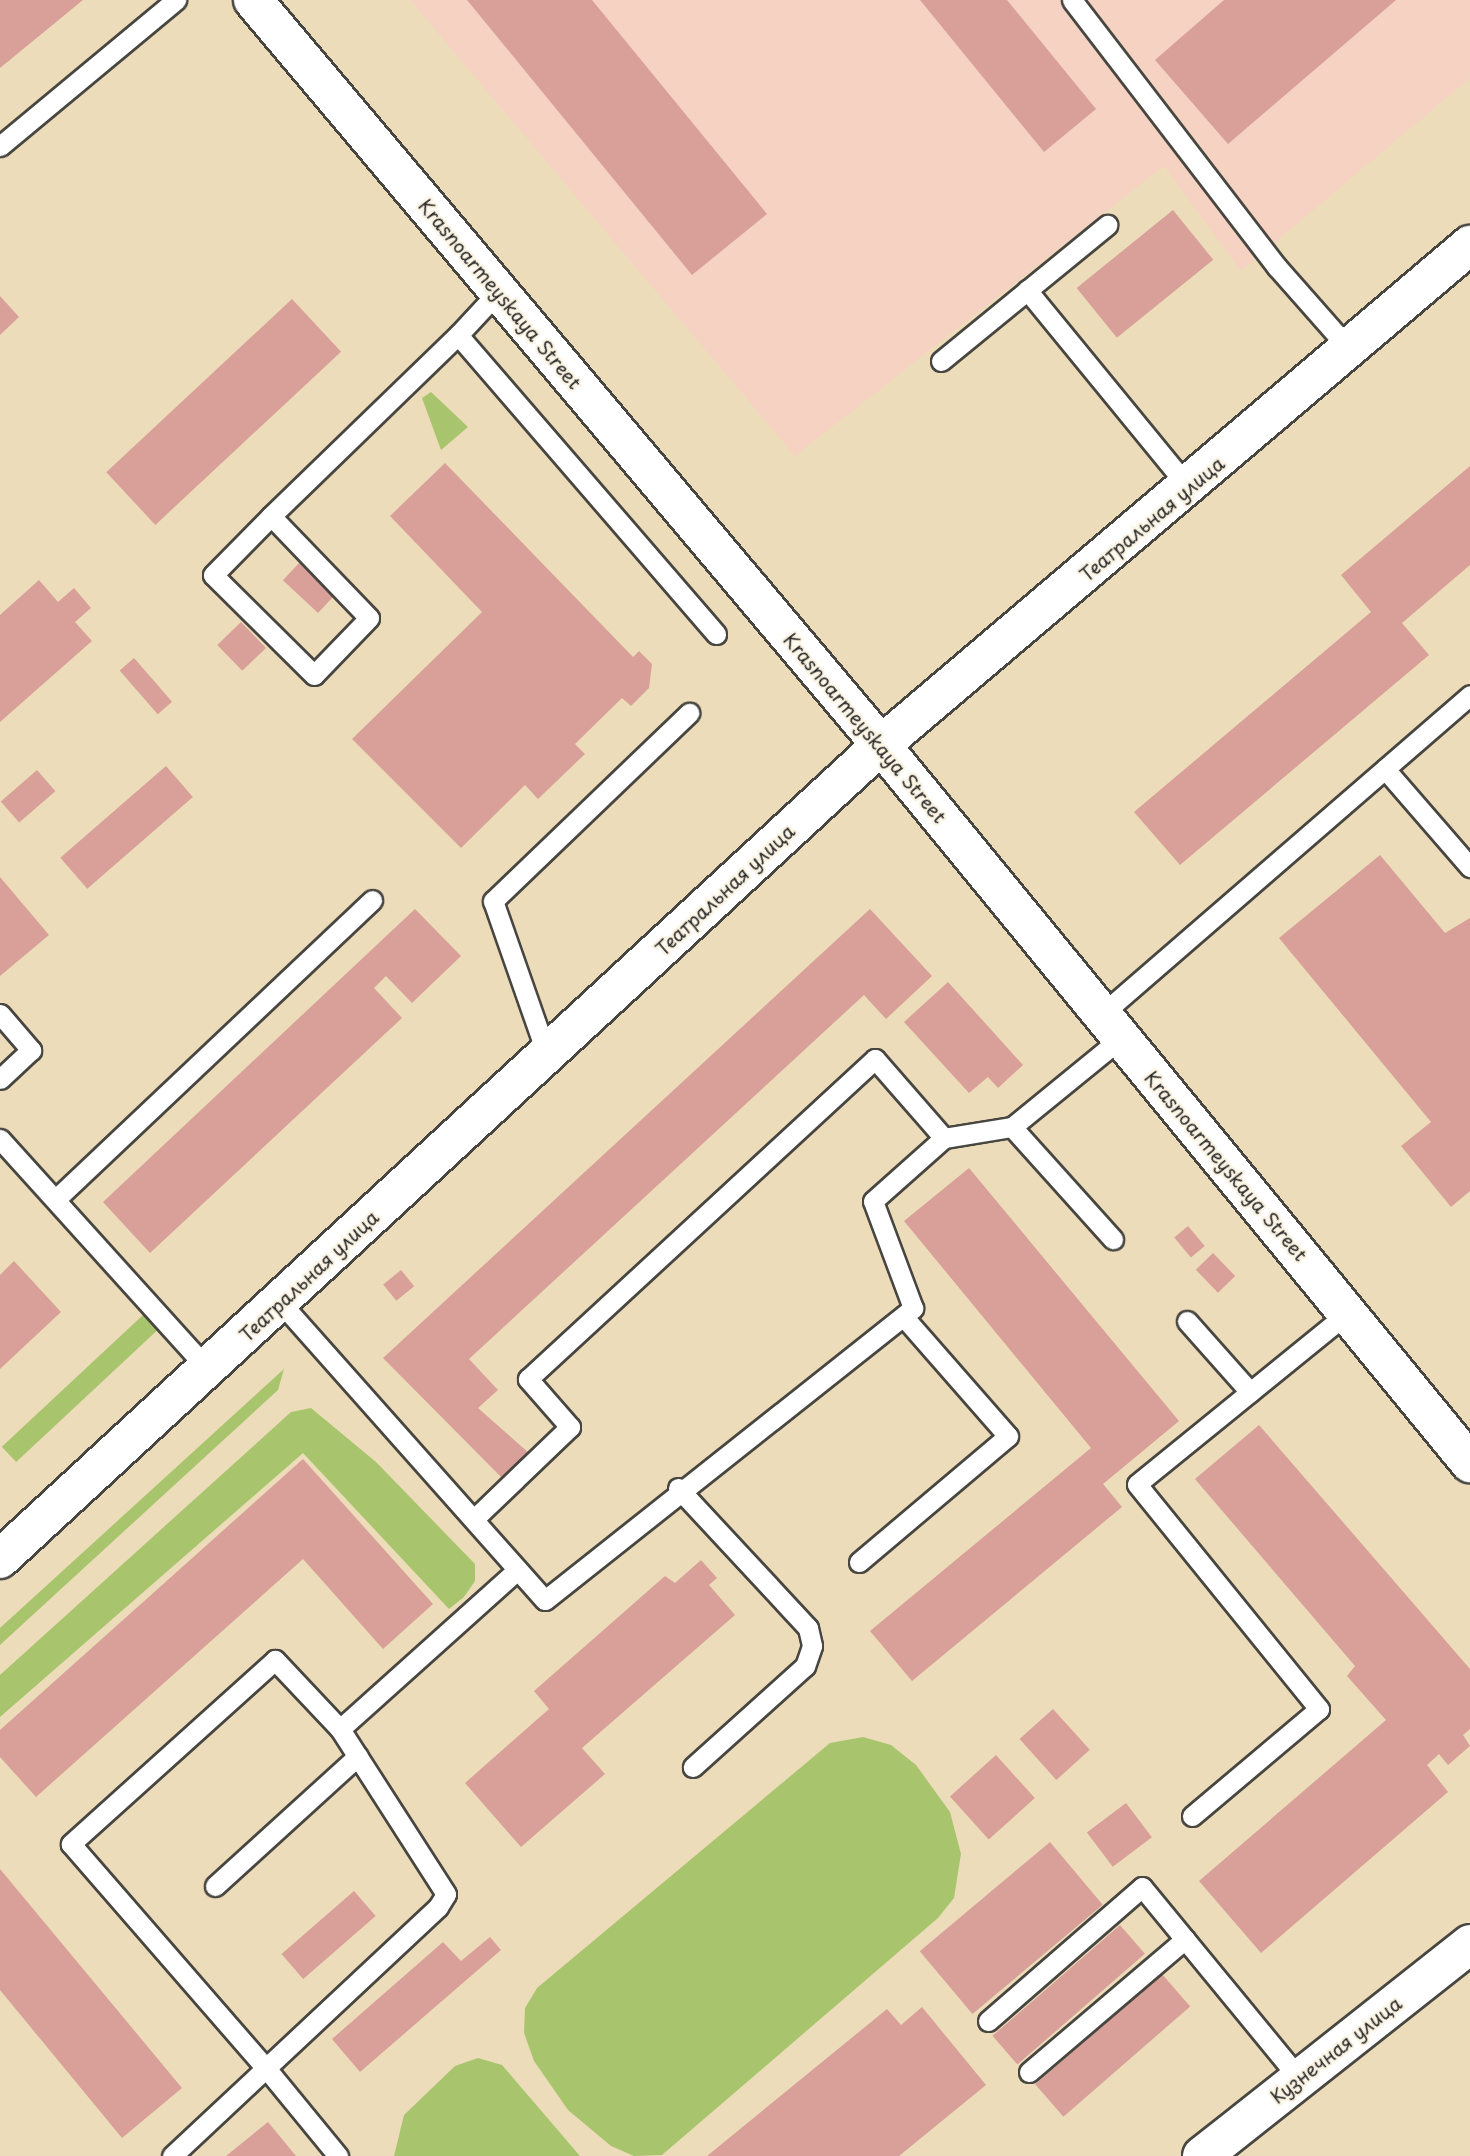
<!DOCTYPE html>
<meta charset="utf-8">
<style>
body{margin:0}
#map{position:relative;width:1470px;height:2156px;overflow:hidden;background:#eddcba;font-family:"Playpen Sans",sans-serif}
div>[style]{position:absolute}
.built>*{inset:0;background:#f5d2c2}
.green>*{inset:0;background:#a8c56d;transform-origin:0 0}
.building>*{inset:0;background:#d8a098;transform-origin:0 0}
.roads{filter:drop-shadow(2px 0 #484640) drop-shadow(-2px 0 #484640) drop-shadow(0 2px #484640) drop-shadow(0 -2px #484640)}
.lane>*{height:19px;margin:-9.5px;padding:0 9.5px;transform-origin:9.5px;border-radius:9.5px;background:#fff}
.secondary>*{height:38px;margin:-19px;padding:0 19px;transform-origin:19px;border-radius:19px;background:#fff}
.primary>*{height:38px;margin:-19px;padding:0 19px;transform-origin:19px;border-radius:19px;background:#fff}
span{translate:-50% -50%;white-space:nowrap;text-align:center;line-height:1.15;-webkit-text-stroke:5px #fcf5e5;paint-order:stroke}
.street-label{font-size:19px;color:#2b2b2b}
</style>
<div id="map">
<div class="built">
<i style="clip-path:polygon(410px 0,1470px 0,1470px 78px,1241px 271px,1164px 166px,795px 456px)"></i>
</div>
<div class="green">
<i style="clip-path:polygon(431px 392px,468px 427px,441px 450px,422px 398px)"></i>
<i style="left:143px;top:1315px;width:21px;height:193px;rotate:47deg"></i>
<i style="clip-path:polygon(284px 1369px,278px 1390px,0 1645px,0 1628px)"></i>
<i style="clip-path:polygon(311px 1408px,376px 1462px,475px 1564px,475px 1581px,464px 1597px,449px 1609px,303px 1453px,0 1717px,0 1675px,291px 1412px)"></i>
<i style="clip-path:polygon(863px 1737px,891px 1745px,916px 1765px,950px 1812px,961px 1854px,954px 1898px,938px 1918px,662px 2155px,634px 2156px,611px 2146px,568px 2110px,534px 2061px,524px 2033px,525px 2008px,537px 1988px,830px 1743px)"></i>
<i style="clip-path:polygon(478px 2058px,502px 2065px,580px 2156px,394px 2156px,404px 2115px,455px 2066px)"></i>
</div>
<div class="building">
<i style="clip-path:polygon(0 0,83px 0,0 68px)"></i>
<i style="clip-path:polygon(467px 0,592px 0,767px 214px,692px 275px)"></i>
<i style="clip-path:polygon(920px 0,1007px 0,1096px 109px,1044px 152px)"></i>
<i style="clip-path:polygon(1224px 0,1396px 0,1228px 144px,1155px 60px)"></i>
<i style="left:1173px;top:210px;width:64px;height:124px;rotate:51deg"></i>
<i style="clip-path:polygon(0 296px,19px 317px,0 335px)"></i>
<i style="left:292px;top:299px;width:72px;height:254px;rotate:47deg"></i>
<i style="clip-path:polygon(445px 463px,633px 657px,639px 651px,652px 664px,649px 688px,631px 706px,622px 698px,575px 744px,585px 754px,538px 799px,525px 785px,461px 848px,352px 739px,482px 612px,390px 516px)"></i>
<i style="clip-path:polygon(1470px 466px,1470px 565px,1402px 623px,1429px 655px,1180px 865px,1134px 812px,1371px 612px,1341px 575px)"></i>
<i style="left:300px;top:562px;width:48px;height:25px;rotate:43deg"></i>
<i style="clip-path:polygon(39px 580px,58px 602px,74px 588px,91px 608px,75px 622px,92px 641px,0 722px,0 615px)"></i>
<i style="left:241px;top:622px;width:36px;height:33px;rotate:46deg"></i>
<i style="left:134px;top:658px;width:58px;height:19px;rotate:49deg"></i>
<i style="left:166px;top:766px;width:41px;height:140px;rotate:49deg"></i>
<i style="left:37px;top:770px;width:28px;height:48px;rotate:49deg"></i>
<i style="clip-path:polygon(1380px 855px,1445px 933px,1470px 918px,1470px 1191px,1451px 1207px,1401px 1146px,1431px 1122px,1279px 938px)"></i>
<i style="clip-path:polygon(0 877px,49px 935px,0 976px)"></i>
<i style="clip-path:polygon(415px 909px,461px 956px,412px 1003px,386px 976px,374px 988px,402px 1018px,150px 1253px,103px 1202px)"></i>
<i style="clip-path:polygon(870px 909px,932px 976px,886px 1019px,864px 995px,469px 1359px,498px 1390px,478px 1408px,530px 1454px,503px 1479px,383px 1358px)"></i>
<i style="clip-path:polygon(948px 982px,1023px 1065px,998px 1088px,988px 1077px,969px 1093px,904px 1022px)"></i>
<i style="clip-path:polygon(969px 1168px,1179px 1421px,1103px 1484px,1122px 1507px,912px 1681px,870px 1631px,1091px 1448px,904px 1221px)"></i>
<i style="left:1188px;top:1226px;width:26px;height:18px;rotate:50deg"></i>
<i style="left:1213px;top:1253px;width:32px;height:24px;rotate:46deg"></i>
<i style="clip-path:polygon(14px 1261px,61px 1312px,0 1369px,0 1275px)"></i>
<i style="left:401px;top:1270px;width:21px;height:23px;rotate:51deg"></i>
<i style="clip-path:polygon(1259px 1425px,1470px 1669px,1470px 1729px,1463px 1735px,1470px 1746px,1448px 1765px,1439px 1754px,1427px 1765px,1448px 1792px,1261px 1953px,1199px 1881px,1386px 1720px,1347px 1676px,1355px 1666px,1195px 1479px)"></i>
<i style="clip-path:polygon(303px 1459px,433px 1604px,383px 1649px,303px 1559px,36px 1797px,0 1757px,0 1730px)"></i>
<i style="clip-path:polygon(701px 1560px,717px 1578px,709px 1585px,735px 1615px,582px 1748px,605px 1774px,521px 1847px,465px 1783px,549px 1709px,534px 1691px,665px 1576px,675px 1583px)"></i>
<i style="left:1053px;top:1709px;width:55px;height:45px;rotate:48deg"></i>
<i style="left:996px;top:1755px;width:58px;height:62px;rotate:48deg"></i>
<i style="left:1126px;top:1803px;width:43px;height:49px;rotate:53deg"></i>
<i style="left:1050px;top:1842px;width:82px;height:170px;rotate:50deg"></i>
<i style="clip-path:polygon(0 1869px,182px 2088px,122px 2138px,0 1990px)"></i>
<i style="left:354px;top:1891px;width:33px;height:96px;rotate:49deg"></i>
<i style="left:1120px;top:1925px;width:38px;height:169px;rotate:49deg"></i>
<i style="clip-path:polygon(490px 1937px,501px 1950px,360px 2072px,332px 2039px,443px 1942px,461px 1961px)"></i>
<i style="left:1162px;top:1974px;width:43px;height:168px;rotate:49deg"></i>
<i style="clip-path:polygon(922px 2007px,986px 2085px,899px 2156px,707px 2156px,887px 2009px,901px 2025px)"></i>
<i style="clip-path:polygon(268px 2122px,296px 2156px,226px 2156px)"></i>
</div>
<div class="roads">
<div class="lane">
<i style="left:1072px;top:0;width:337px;rotate:52.5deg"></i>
<i style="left:1277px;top:267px;width:112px;rotate:48.6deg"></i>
<i style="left:0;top:146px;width:229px;rotate:-39.7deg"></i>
<i style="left:1027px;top:290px;width:256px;rotate:50.7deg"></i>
<i style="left:498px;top:292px;width:59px;rotate:132.9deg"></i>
<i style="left:458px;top:335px;width:395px;rotate:49.2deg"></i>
<i style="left:941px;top:361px;width:215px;rotate:-39.3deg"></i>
<i style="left:271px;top:516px;width:141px;rotate:46.1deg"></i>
<i style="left:369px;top:618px;width:79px;rotate:134deg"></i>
<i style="left:314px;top:675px;width:142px;rotate:-135.3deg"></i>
<i style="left:213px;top:575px;width:83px;rotate:-45.5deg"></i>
<i style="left:271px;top:516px;width:260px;rotate:-44.1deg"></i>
<i style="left:1385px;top:769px;width:130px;rotate:49.1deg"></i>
<i style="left:0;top:1014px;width:48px;rotate:49.3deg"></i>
<i style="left:31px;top:1050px;width:42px;rotate:136.9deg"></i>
<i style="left:1102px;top:1014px;width:487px;rotate:-40.9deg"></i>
<i style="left:547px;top:1055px;width:163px;rotate:-109.3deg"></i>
<i style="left:493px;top:901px;width:272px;rotate:-43.8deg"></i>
<i style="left:1012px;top:1127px;width:151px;rotate:48deg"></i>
<i style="left:0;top:1139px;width:309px;rotate:47.9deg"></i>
<i style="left:56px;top:1199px;width:435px;rotate:-43.4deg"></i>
<i style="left:281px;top:1303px;width:397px;rotate:48.4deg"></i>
<i style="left:545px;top:1600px;width:470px;rotate:-38.4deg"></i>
<i style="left:913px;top:1308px;width:114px;rotate:-110.5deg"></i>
<i style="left:873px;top:1201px;width:95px;rotate:-41.6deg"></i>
<i style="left:944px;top:1138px;width:69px;rotate:-9.2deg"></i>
<i style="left:1012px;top:1127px;width:139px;rotate:-39.2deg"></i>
<i style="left:1187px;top:1321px;width:95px;rotate:48.4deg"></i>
<i style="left:678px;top:1488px;width:191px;rotate:47.1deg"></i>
<i style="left:808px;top:1628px;width:18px;rotate:77deg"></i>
<i style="left:812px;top:1646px;width:21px;rotate:109deg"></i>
<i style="left:805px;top:1666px;width:151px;rotate:138deg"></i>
<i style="left:474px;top:1519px;width:133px;rotate:-43.8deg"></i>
<i style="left:570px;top:1427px;width:64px;rotate:-131.2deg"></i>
<i style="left:528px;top:1379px;width:472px;rotate:-42.7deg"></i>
<i style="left:875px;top:1059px;width:105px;rotate:48.9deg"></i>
<i style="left:859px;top:1562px;width:195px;rotate:-40.2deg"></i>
<i style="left:1008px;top:1436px;width:159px;rotate:-131.2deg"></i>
<i style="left:340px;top:1729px;width:237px;rotate:-41.9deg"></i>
<i style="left:1192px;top:1816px;width:166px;rotate:-40.1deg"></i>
<i style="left:1319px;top:1709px;width:289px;rotate:-129deg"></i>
<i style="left:1137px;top:1484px;width:273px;rotate:-39.1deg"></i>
<i style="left:215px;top:1886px;width:193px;rotate:-42.3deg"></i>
<i style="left:988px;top:2021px;width:204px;rotate:-41deg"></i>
<i style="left:1142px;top:1887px;width:247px;rotate:50.6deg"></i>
<i style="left:1029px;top:2072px;width:205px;rotate:-40.4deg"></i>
<i style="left:172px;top:2156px;width:129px;rotate:-43.1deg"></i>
<i style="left:266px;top:2068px;width:236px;rotate:-43.1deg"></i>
<i style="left:438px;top:1907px;width:15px;rotate:-58deg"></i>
<i style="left:446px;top:1894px;width:196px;rotate:-122.7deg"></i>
<i style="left:340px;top:1729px;width:95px;rotate:-133.3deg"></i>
<i style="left:275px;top:1660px;width:275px;rotate:138deg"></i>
<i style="left:71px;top:1844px;width:297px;rotate:49deg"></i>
<i style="left:266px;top:2068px;width:114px;rotate:50.7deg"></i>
</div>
<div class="secondary">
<i style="left:253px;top:0;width:974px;rotate:49.87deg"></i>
<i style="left:881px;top:745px;width:929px;rotate:50.64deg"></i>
<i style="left:1202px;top:2156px;width:342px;rotate:-38.3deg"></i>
</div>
<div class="primary">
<i style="left:0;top:1559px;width:1199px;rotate:-42.74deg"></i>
<i style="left:881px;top:745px;width:773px;rotate:-40.33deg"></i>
</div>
</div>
<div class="street-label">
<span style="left:500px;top:294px;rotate:50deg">Krasnoarmeyskaya Street</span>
<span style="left:1152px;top:519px;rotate:-40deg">Театральная улица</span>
<span style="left:865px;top:728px;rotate:50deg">Krasnoarmeyskaya Street</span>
<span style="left:725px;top:890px;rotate:-43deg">Театральная улица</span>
<span style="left:1226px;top:1166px;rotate:50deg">Krasnoarmeyskaya Street</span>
<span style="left:309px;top:1276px;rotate:-43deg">Театральная улица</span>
<span style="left:1336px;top:2050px;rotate:-38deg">Кузнечная улица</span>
</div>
</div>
